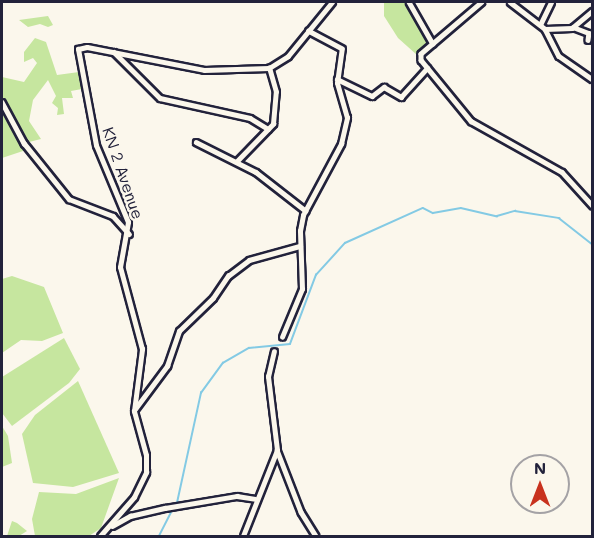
<!DOCTYPE html>
<style>
body{margin:0}
#map{position:relative;width:594px;height:538px;overflow:hidden;background:#fbf7ec;font-family:Mali,sans-serif}
div>[style]{position:absolute}
.green>*{inset:0;background:#c6e69f}
.stream>*{height:1.5px;margin:-0.75px;padding:0 0.75px;transform-origin:0.75px;border-radius:0.75px;background:#83cae4}
.roads{filter:drop-shadow(2px 0 #22223b) drop-shadow(-2px 0 #22223b) drop-shadow(0 2px #22223b) drop-shadow(0 -2px #22223b)}
.minor>*{height:4.5px;margin:-2.25px;padding:0 2.25px;transform-origin:2.25px;border-radius:2.25px;background:#fbf7ec}
.major>*{height:5px;margin:-2.5px;padding:0 2.5px;transform-origin:2.5px;border-radius:2.5px;background:#fbf7ec}
span{translate:-50% -50%;white-space:nowrap;text-align:center;line-height:1.15;-webkit-text-stroke:5px #fbf7ec;paint-order:stroke}
.street-label{font-size:16px;color:#22223b}
.frame{position:absolute;inset:0;border:3px solid #22223b;pointer-events:none}
.north{position:absolute;left:510px;top:454px;width:60px;height:60px;box-sizing:border-box;background:#fbf7ec;border:2px solid #a4a2a5;border-radius:50%;rotate:0deg;font-size:16px;font-weight:700;line-height:24px;text-align:center;color:#22223b}
.north::after{content:'';display:block;margin:auto;width:21px;height:27px;background:#c8321e;clip-path:polygon(50% 0,100% 100%,50% 72%,0 100%)}
</style>
<div id="map">
<div class="green">
<i style="clip-path:polygon(384px 2px,406px 2px,431px 44px,417px 55px,398px 38px,384px 16px)"></i>
<i style="clip-path:polygon(48px 16px,53px 25px,48px 27px,40px 24px,28px 27px,19px 20px)"></i>
<i style="clip-path:polygon(35px 38px,46px 42px,57px 75px,79px 72px,82px 89px,71px 91px,73px 98px,62px 98px,64px 114px,57px 115px,58px 108px,52px 103px,56px 96px,48px 80px,33px 100px,29px 121px,41px 139px,25px 143px,29px 149px,2px 158px,2px 77px,24px 82px,37px 63px,33px 58px,24px 62px,24px 52px)"></i>
<i style="clip-path:polygon(12px 276px,44px 287px,63px 333px,42px 341px,21px 340px,2px 353px,2px 279px)"></i>
<i style="clip-path:polygon(64px 338px,80px 369px,69px 383px,12px 426px,2px 413px,2px 377px)"></i>
<i style="clip-path:polygon(78px 381px,119px 473px,73px 487px,33px 483px,22px 434px,35px 415px)"></i>
<i style="clip-path:polygon(2px 426px,8px 436px,12px 463px,2px 467px)"></i>
<i style="clip-path:polygon(119px 478px,101px 528px,89px 536px,35px 536px,32px 519px,39px 492px,76px 494px)"></i>
<i style="clip-path:polygon(12px 521px,17px 523px,27px 531px,19px 536px,7px 536px)"></i>
</div>
<div class="stream">
<i style="left:177px;top:503px;width:113px;rotate:-77.7deg"></i>
<i style="left:201px;top:393px;width:37px;rotate:-54deg"></i>
<i style="left:223px;top:363px;width:30px;rotate:-30deg"></i>
<i style="left:249px;top:348px;width:41px;rotate:-5.6deg"></i>
<i style="left:290px;top:344px;width:74px;rotate:-69.4deg"></i>
<i style="left:316px;top:275px;width:43px;rotate:-47.8deg"></i>
<i style="left:345px;top:243px;width:85px;rotate:-24.2deg"></i>
<i style="left:423px;top:208px;width:11px;rotate:27deg"></i>
<i style="left:433px;top:213px;width:28px;rotate:-10deg"></i>
<i style="left:461px;top:208px;width:37px;rotate:13deg"></i>
<i style="left:497px;top:216px;width:19px;rotate:-16deg"></i>
<i style="left:515px;top:211px;width:45px;rotate:9deg"></i>
<i style="left:559px;top:218px;width:42px;rotate:38.2deg"></i>
<i style="left:159px;top:536px;width:30px;rotate:-63deg"></i>
</div>
<div class="roads">
<div class="minor">
<i style="left:409px;top:2px;width:48px;rotate:60.3deg"></i>
<i style="left:482px;top:2px;width:80px;rotate:139.6deg"></i>
<i style="left:421px;top:54px;width:6px;rotate:90deg"></i>
<i style="left:421px;top:60px;width:79px;rotate:50.7deg"></i>
<i style="left:471px;top:121px;width:104px;rotate:29.3deg"></i>
<i style="left:562px;top:172px;width:45px;rotate:47.7deg"></i>
<i style="left:510px;top:2px;width:44px;rotate:37.6deg"></i>
<i style="left:545px;top:29px;width:30px;rotate:63deg"></i>
<i style="left:559px;top:56px;width:40px;rotate:34.9deg"></i>
<i style="left:540px;top:25px;width:25px;rotate:-64deg"></i>
<i style="left:573px;top:27px;width:17px;rotate:21deg"></i>
<i style="left:589px;top:33px;width:7px;rotate:98deg"></i>
<i style="left:545px;top:29px;width:27px;rotate:-2deg"></i>
<i style="left:572px;top:28px;width:26px;rotate:-40deg"></i>
<i style="left:114px;top:52px;width:65px;rotate:45deg"></i>
<i style="left:160px;top:98px;width:92px;rotate:12.5deg"></i>
<i style="left:250px;top:118px;width:21px;rotate:31deg"></i>
<i style="left:337px;top:79px;width:39px;rotate:26deg"></i>
<i style="left:372px;top:96px;width:15px;rotate:-37deg"></i>
<i style="left:384px;top:87px;width:20px;rotate:30deg"></i>
<i style="left:401px;top:97px;width:39px;rotate:-48deg"></i>
<i style="left:2px;top:102px;width:47px;rotate:61.8deg"></i>
<i style="left:24px;top:143px;width:72px;rotate:51.2deg"></i>
<i style="left:69px;top:199px;width:47px;rotate:21.1deg"></i>
<i style="left:113px;top:216px;width:24px;rotate:48deg"></i>
<i style="left:196px;top:142px;width:67px;rotate:26.6deg"></i>
<i style="left:256px;top:172px;width:63px;rotate:38deg"></i>
<i style="left:237px;top:161px;width:52px;rotate:-45.8deg"></i>
<i style="left:273px;top:124px;width:32px;rotate:-85deg"></i>
<i style="left:276px;top:92px;width:25px;rotate:-106deg"></i>
<i style="left:282px;top:337px;width:52px;rotate:-67.4deg"></i>
<i style="left:302px;top:289px;width:58px;rotate:-92deg"></i>
<i style="left:300px;top:231px;width:16px;rotate:-79deg"></i>
<i style="left:303px;top:215px;width:81px;rotate:-61.8deg"></i>
<i style="left:341px;top:144px;width:27px;rotate:-77deg"></i>
<i style="left:347px;top:118px;width:36px;rotate:-106deg"></i>
<i style="left:337px;top:83px;width:34px;rotate:-82deg"></i>
<i style="left:342px;top:49px;width:38px;rotate:-152deg"></i>
<i style="left:135px;top:409px;width:54px;rotate:-53.3deg"></i>
<i style="left:167px;top:366px;width:37px;rotate:-71deg"></i>
<i style="left:179px;top:331px;width:47px;rotate:-44.1deg"></i>
<i style="left:213px;top:298px;width:27px;rotate:-56deg"></i>
<i style="left:228px;top:276px;width:26px;rotate:-37deg"></i>
<i style="left:249px;top:260px;width:53px;rotate:-15.4deg"></i>
<i style="left:277px;top:450px;width:66px;rotate:68.8deg"></i>
<i style="left:301px;top:512px;width:28px;rotate:58deg"></i>
<i style="left:112px;top:526px;width:21px;rotate:-29deg"></i>
<i style="left:130px;top:516px;width:36px;rotate:-13deg"></i>
<i style="left:165px;top:508px;width:73px;rotate:-9.5deg"></i>
<i style="left:237px;top:496px;width:18px;rotate:9deg"></i>
<i style="left:243px;top:536px;width:92px;rotate:-68.4deg"></i>
<i style="left:277px;top:450px;width:74px;rotate:-97deg"></i>
<i style="left:268px;top:377px;width:26px;rotate:-77deg"></i>
</div>
<div class="major">
<i style="left:100px;top:536px;width:52px;rotate:-48.9deg"></i>
<i style="left:134px;top:497px;width:28px;rotate:-64deg"></i>
<i style="left:146px;top:472px;width:17px;rotate:-90deg"></i>
<i style="left:146px;top:455px;width:46px;rotate:-105.3deg"></i>
<i style="left:134px;top:411px;width:63px;rotate:-82.6deg"></i>
<i style="left:142px;top:349px;width:85px;rotate:-105deg"></i>
<i style="left:120px;top:267px;width:46px;rotate:-79.9deg"></i>
<i style="left:128px;top:222px;width:83px;rotate:-112.6deg"></i>
<i style="left:96px;top:145px;width:98px;rotate:-100.6deg"></i>
<i style="left:78px;top:49px;width:9px;rotate:-13deg"></i>
<i style="left:87px;top:47px;width:119px;rotate:11.1deg"></i>
<i style="left:204px;top:70px;width:65px;rotate:-1.8deg"></i>
<i style="left:269px;top:68px;width:22px;rotate:-32deg"></i>
<i style="left:288px;top:56px;width:70px;rotate:-50.8deg"></i>
</div>
</div>
<div class="street-label">
<span style="left:123px;top:173px;rotate:71deg">KN 2 Avenue</span>
</div>
<div class="frame"></div>
<div class="north">N</div>
</div>
